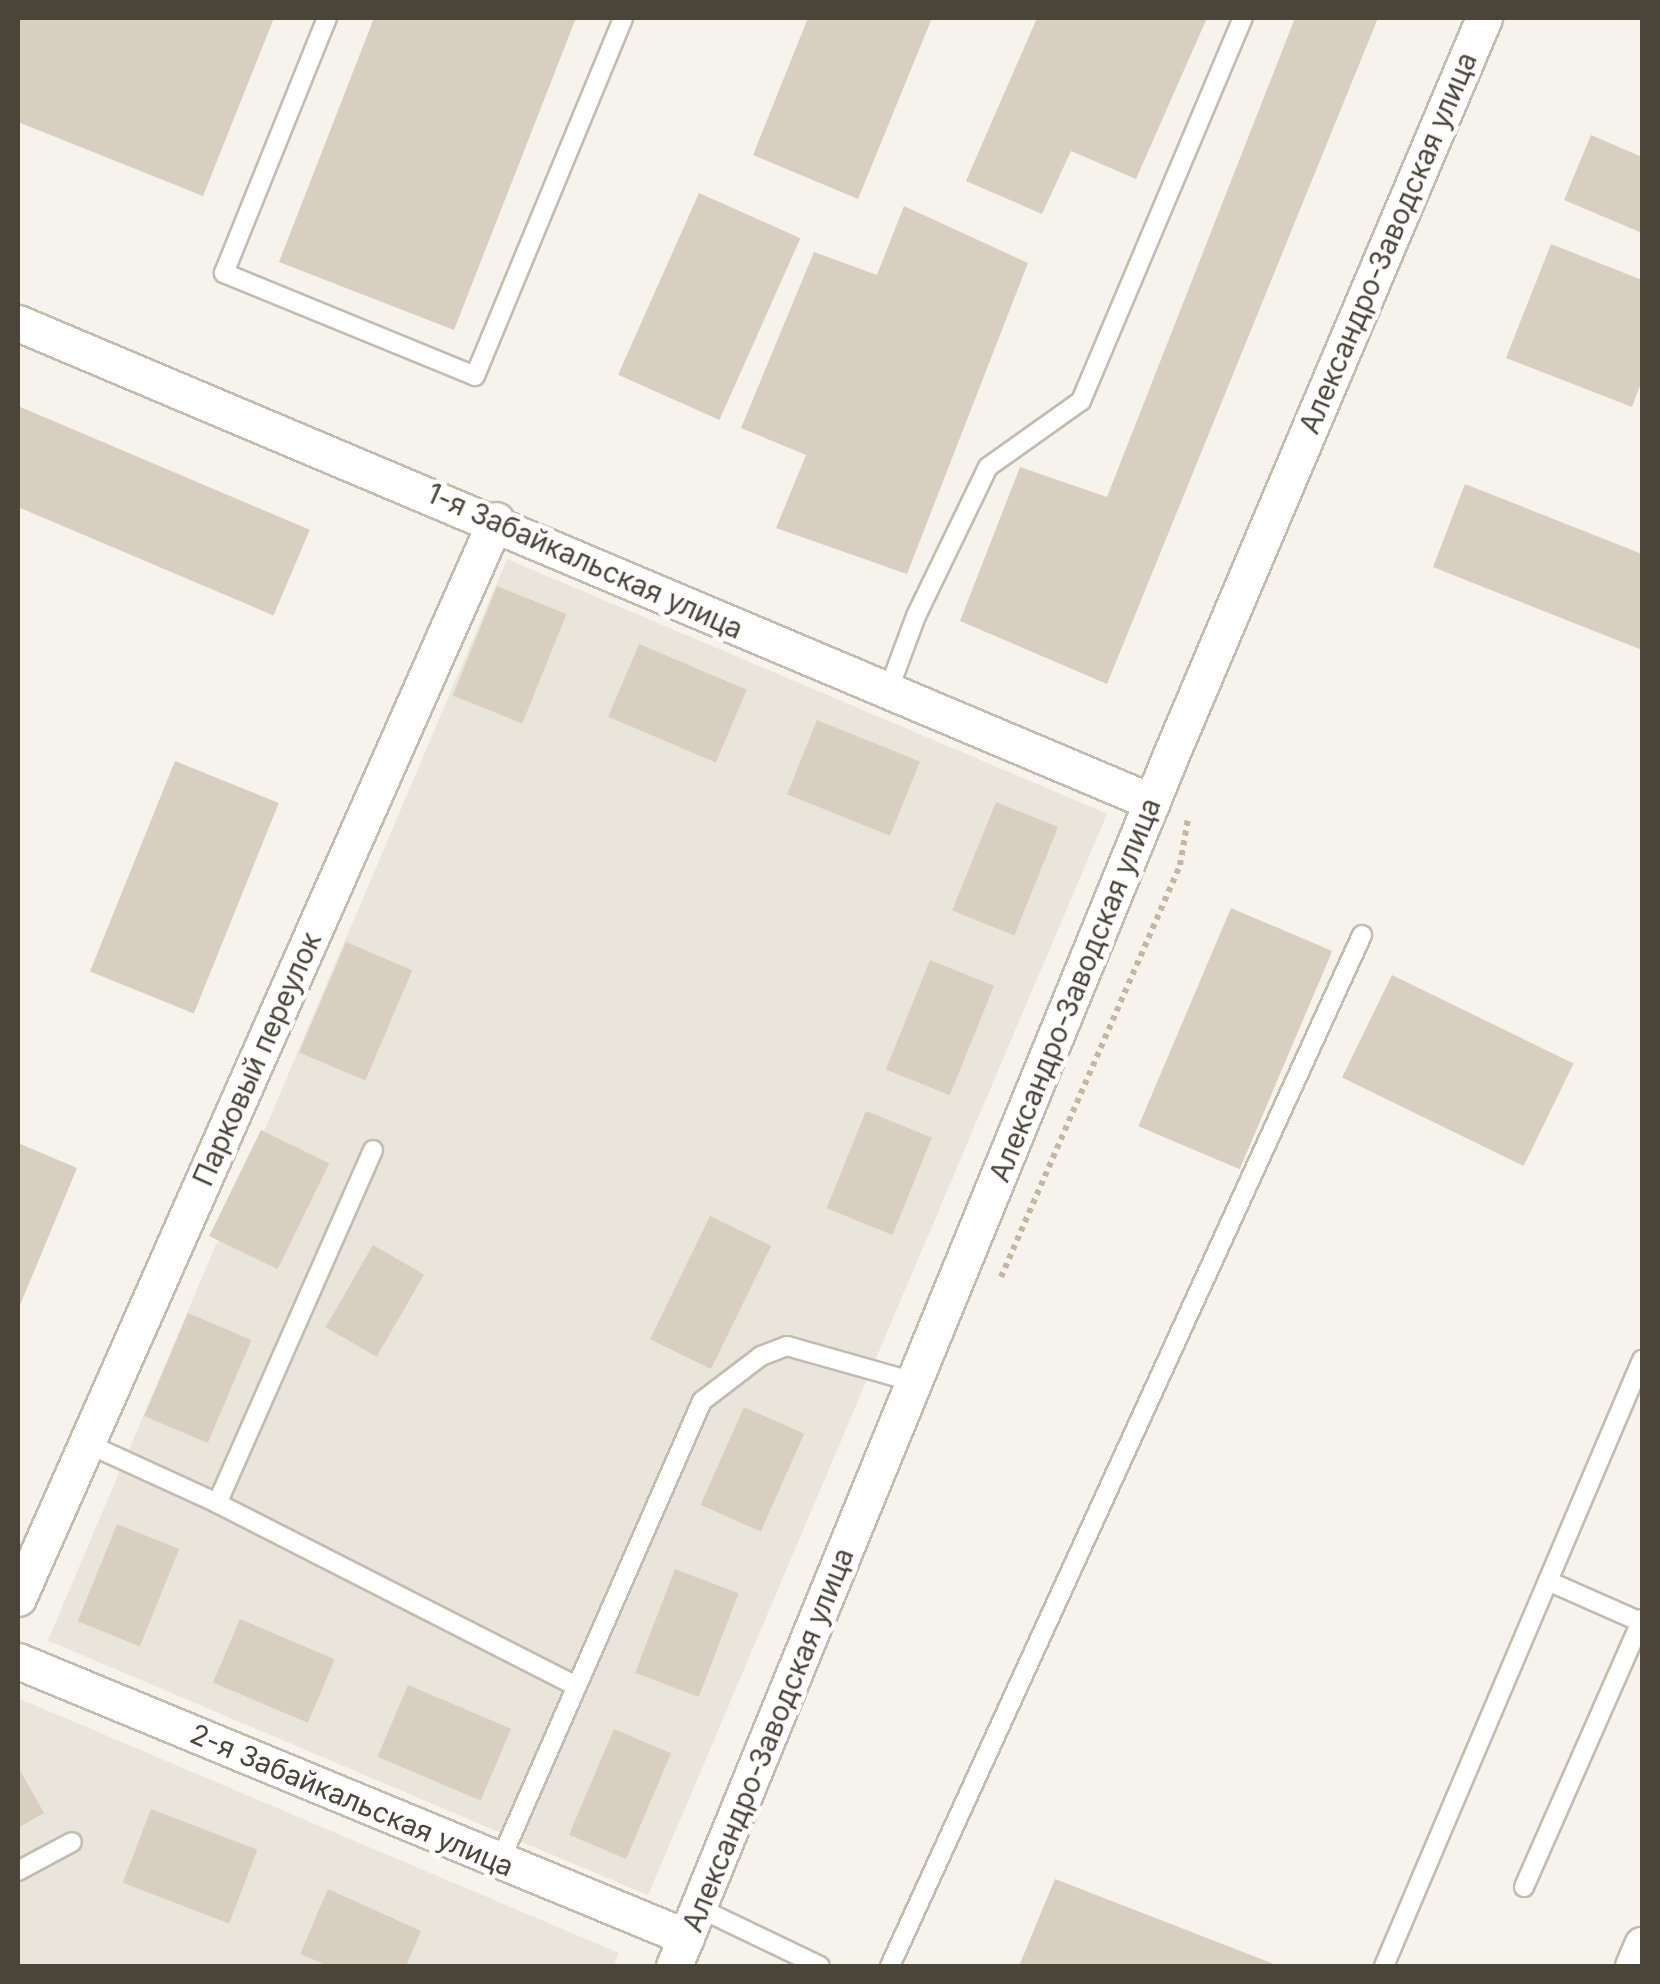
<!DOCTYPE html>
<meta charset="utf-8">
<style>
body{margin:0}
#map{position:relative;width:1660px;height:1984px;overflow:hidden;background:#f6f3ec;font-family:Inter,sans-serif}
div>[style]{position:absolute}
.residential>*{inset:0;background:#eae5da;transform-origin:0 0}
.building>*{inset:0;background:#d8cfc1;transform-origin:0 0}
.path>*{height:6px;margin-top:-3px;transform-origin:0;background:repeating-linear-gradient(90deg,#c4b79f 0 5px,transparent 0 10px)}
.roads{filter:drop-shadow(2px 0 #c2bbae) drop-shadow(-2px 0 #c2bbae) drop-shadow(0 2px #c2bbae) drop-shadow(0 -2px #c2bbae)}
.lane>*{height:18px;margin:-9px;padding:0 9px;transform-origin:9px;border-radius:9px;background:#fff}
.street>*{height:35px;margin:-17.5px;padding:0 17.5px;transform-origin:17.5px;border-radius:17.5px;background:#fff}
span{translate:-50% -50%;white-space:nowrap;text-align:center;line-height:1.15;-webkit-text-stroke:9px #fff;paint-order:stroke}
.street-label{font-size:28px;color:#4b4439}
.frame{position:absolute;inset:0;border:20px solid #4b4439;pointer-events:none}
</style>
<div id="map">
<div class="residential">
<i style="left:507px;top:559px;width:652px;height:1175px;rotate:23deg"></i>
<i style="clip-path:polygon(18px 1698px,619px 1953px,613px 1966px,18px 1966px)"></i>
</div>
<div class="building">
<i style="clip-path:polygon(18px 18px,274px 18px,203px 196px,18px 122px)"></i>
<i style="clip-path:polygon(374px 18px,576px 18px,454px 330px,279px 262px)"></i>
<i style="clip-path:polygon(808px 18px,932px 18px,858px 199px,753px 155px)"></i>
<i style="clip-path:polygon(1037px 18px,1207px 18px,1136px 179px,1071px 151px,1042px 214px,966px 181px)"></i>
<i style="clip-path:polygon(1295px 18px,1378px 18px,1107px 684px,960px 621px,1020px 467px,1107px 497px)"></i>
<i style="clip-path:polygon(1591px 135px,1642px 157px,1642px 233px,1564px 200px)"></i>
<i style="left:699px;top:193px;width:111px;height:199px;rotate:24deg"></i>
<i style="clip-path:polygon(904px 206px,1028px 263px,907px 574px,776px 528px,806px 455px,741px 428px,814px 252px,877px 275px)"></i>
<i style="clip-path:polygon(1551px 244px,1642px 280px,1642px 380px,1632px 407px,1506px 358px)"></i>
<i style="left:18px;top:406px;width:317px;height:93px;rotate:23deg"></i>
<i style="clip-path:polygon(1465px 484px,1642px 554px,1642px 650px,1433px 567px)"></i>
<i style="left:497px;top:586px;width:75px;height:118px;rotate:22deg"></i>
<i style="left:639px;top:644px;width:117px;height:79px;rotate:23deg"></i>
<i style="left:817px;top:720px;width:111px;height:80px;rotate:22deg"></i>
<i style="left:175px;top:761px;width:112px;height:227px;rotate:22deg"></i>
<i style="left:996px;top:802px;width:67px;height:117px;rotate:22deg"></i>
<i style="left:1231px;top:908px;width:110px;height:237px;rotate:23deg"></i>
<i style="left:346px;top:942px;width:72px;height:120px;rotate:23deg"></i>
<i style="left:930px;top:960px;width:69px;height:118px;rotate:22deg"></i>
<i style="left:1392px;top:975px;width:202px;height:114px;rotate:26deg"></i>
<i style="left:866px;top:1111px;width:71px;height:105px;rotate:22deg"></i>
<i style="left:261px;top:1130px;width:76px;height:118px;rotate:26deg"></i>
<i style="clip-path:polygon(18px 1143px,77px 1168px,18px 1310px)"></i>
<i style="left:710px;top:1216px;width:68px;height:137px;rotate:26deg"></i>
<i style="left:373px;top:1245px;width:59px;height:95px;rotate:30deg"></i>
<i style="left:188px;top:1313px;width:69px;height:112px;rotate:23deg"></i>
<i style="left:744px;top:1407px;width:66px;height:107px;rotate:24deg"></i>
<i style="left:117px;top:1524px;width:67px;height:105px;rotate:22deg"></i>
<i style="left:675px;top:1569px;width:68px;height:111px;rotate:21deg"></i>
<i style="left:240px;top:1619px;width:103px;height:69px;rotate:23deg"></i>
<i style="left:408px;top:1685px;width:112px;height:78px;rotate:23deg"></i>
<i style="left:614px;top:1729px;width:62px;height:115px;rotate:23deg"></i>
<i style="clip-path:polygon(18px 1767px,44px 1813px,18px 1828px)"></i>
<i style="left:151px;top:1809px;width:114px;height:79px;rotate:21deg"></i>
<i style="clip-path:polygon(1055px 1879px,1279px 1966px,1019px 1966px)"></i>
<i style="clip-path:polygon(328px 1889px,421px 1931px,406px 1966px,329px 1966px,300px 1954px)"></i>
</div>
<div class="path">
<i style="left:1001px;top:1277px;width:449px;rotate:-66.5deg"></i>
<i style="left:1180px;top:865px;width:48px;rotate:-80.3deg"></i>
</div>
<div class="roads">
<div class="lane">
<i style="left:327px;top:18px;width:275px;rotate:112deg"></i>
<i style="left:224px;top:273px;width:271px;rotate:22.3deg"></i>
<i style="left:475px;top:376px;width:387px;rotate:-67.5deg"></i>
<i style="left:887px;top:694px;width:83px;rotate:-69.6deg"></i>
<i style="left:916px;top:616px;width:165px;rotate:-64.2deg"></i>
<i style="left:988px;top:467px;width:114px;rotate:-35.4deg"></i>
<i style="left:1081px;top:401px;width:416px;rotate:-67.1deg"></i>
<i style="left:373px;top:1150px;width:386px;rotate:113.8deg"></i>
<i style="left:217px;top:1503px;width:401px;rotate:27deg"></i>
<i style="left:86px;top:1443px;width:144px;rotate:24.6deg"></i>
<i style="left:1548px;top:1581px;width:102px;rotate:23.8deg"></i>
<i style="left:500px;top:1861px;width:502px;rotate:-66.29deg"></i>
<i style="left:702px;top:1401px;width:74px;rotate:-37.3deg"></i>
<i style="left:761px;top:1356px;width:28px;rotate:-21deg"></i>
<i style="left:787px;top:1346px;width:132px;rotate:15.8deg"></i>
<i style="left:18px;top:1871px;width:61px;rotate:-28.2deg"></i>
<i style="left:1524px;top:1887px;width:293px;rotate:-66.2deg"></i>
<i style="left:699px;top:1908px;width:134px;rotate:25.6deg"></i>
<i style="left:890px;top:1966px;width:1134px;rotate:-65.4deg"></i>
<i style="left:1384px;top:1966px;width:659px;rotate:-66.94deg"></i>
</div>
<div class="street">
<i style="left:18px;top:323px;width:1231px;rotate:22.9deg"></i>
<i style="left:18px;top:1598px;width:1179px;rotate:-66.09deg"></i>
<i style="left:18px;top:1661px;width:723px;rotate:22.45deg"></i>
<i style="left:674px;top:1966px;width:1307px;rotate:-67.69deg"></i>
<i style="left:1170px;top:757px;width:803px;rotate:-66.98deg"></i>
<i style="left:1633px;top:1966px;width:23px;rotate:-67deg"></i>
</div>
</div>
<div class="street-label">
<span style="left:1388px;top:243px;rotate:-67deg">Александро-Заводская улица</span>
<span style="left:585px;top:561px;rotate:24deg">1-я Забайкальская улица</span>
<span style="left:1075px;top:990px;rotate:-68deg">Александро-Заводская улица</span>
<span style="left:257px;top:1059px;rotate:-66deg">Парковый переулок</span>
<span style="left:768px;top:1740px;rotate:-68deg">Александро-Заводская улица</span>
<span style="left:352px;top:1800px;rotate:23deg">2-я Забайкальская улица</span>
</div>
<div class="frame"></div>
</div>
